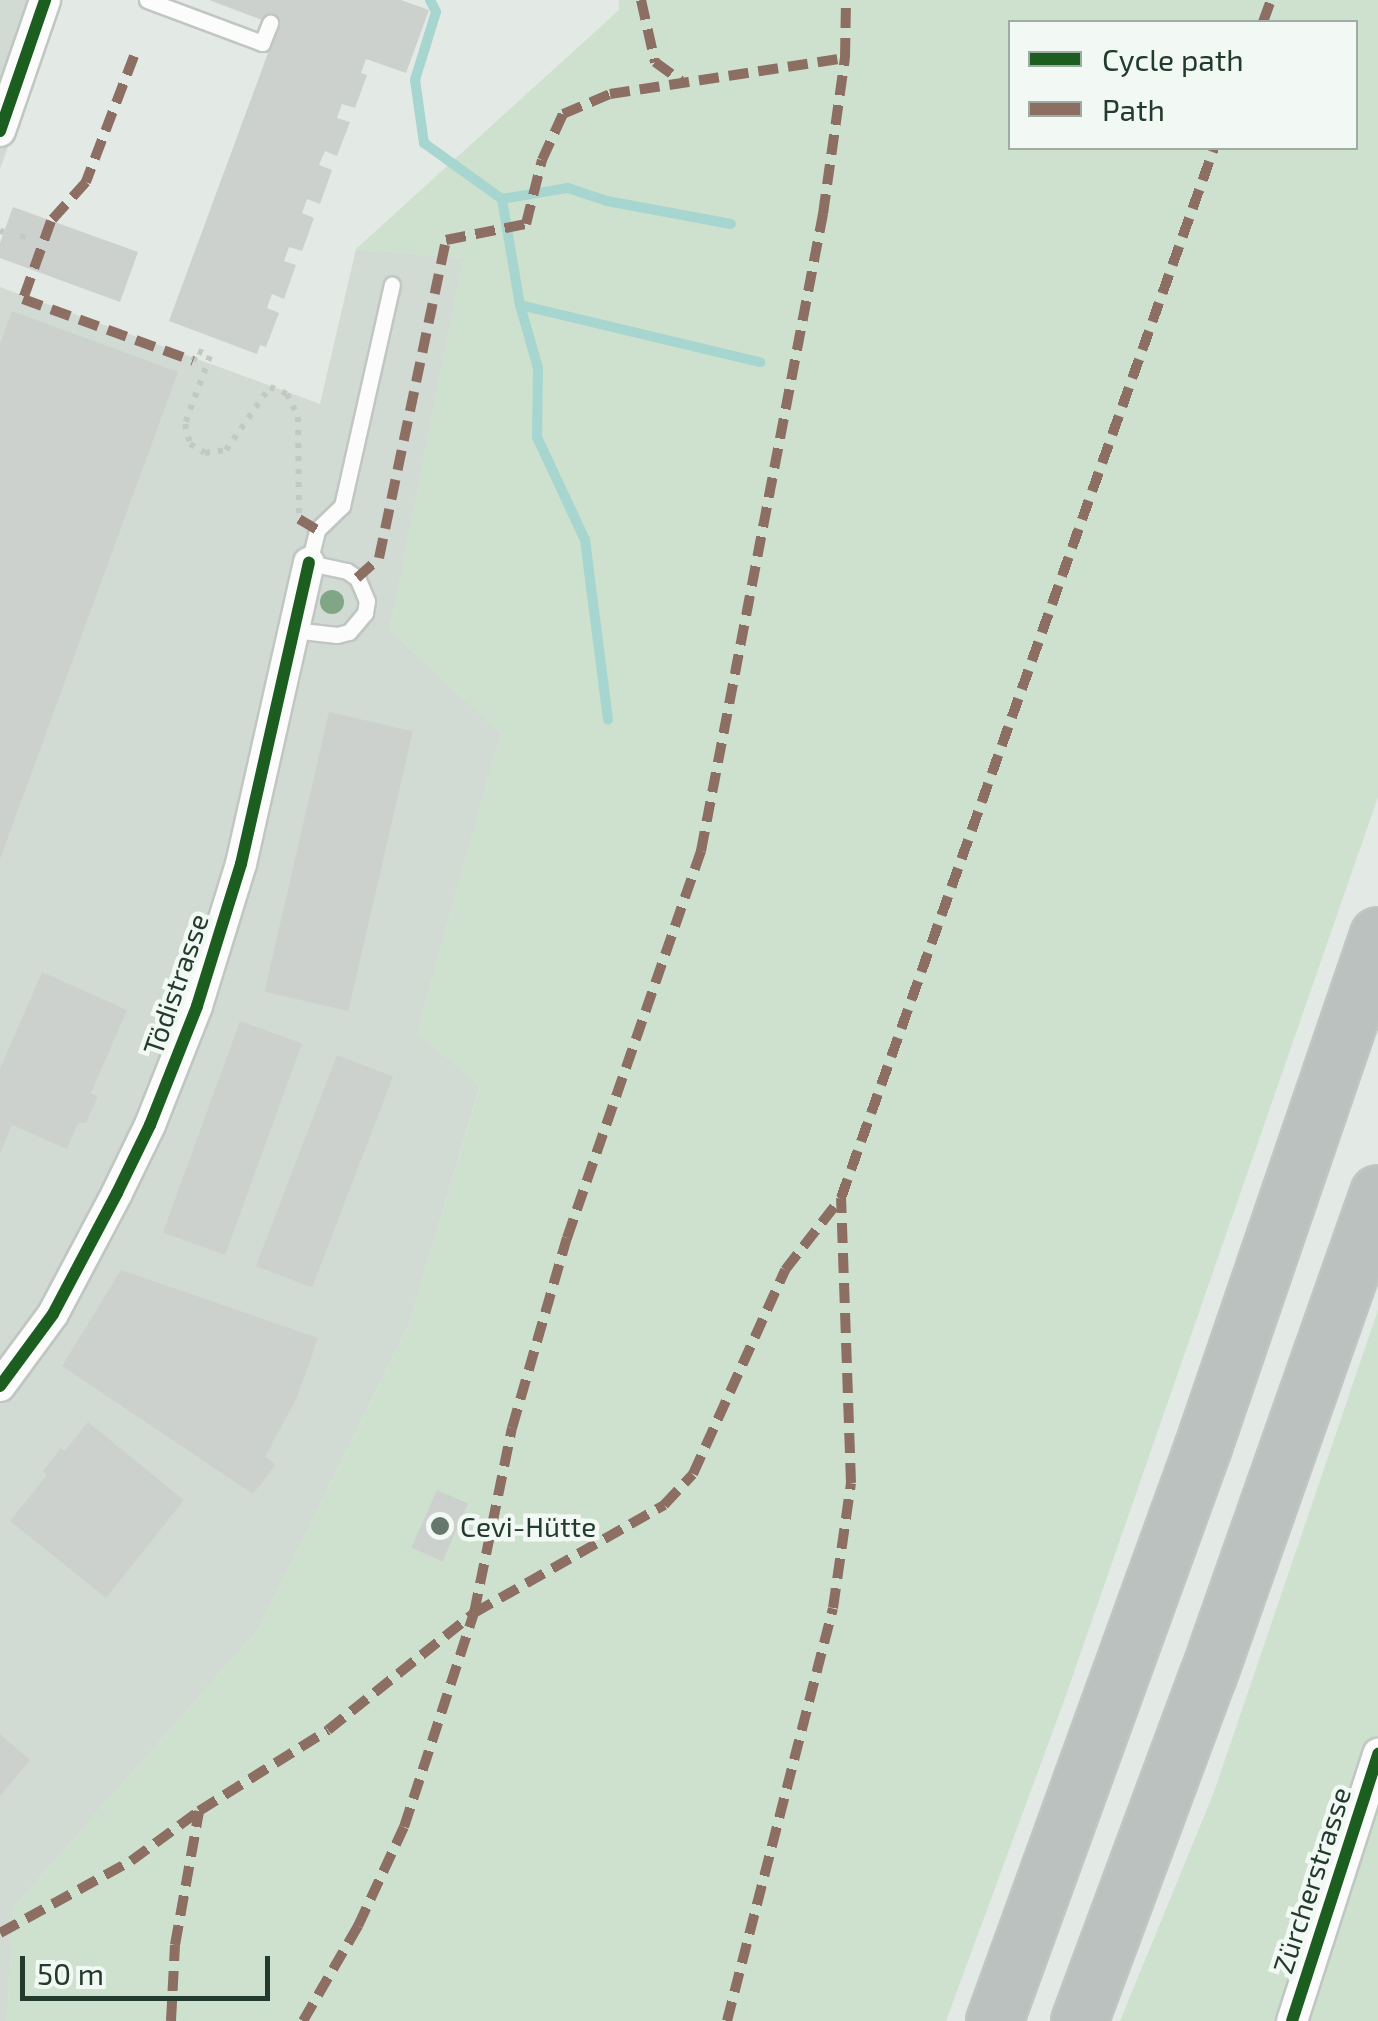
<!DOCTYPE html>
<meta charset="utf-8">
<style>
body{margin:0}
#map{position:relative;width:1378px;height:2021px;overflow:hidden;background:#e3e9e5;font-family:"Exo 2",sans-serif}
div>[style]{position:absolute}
.built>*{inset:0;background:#d2dad4}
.green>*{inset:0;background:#cee1ce}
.stream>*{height:10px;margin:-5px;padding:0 5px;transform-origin:5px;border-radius:5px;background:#a7d5cf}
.building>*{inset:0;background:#ccd1ce;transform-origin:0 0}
.path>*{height:6px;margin-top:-3px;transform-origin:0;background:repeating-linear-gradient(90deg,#c0c9c4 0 5px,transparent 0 13px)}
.roads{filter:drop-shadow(2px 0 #c0c6c2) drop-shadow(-2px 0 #c0c6c2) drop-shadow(0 2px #c0c6c2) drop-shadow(0 -2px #c0c6c2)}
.lane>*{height:15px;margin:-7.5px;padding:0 7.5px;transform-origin:7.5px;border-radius:7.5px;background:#fbfcfb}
.street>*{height:30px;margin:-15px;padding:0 15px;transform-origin:15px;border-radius:15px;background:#fbfcfb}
.highway>*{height:55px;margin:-27.5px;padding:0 27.5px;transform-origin:27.5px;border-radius:27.5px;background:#bac1be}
.quiet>*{height:10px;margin-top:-5px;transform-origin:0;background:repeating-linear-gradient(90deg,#8d6e63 0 20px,transparent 0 30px)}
.cycleway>*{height:12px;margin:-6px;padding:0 6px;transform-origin:6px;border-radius:6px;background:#1b5e20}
.trees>*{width:24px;height:24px;margin:-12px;border-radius:50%;background:#81a685}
.dots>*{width:28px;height:28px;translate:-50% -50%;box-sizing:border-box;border:5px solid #f2f8f3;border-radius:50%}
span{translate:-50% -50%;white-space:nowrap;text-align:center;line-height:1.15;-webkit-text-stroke:9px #f2f8f3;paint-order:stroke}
.street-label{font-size:28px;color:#233b2e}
.poi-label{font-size:28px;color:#233b2e}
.left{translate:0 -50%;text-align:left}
.legend{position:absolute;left:1008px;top:20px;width:350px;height:130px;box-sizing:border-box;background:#f2f8f3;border:2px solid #9faca4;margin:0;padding:12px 18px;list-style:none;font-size:30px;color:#233b2e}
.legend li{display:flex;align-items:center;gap:20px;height:50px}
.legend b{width:50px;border:2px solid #9faca4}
.scale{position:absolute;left:20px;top:1956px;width:250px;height:45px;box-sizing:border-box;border:5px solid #233b2e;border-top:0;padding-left:12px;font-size:30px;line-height:35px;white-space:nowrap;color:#233b2e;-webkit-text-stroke:8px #f2f8f3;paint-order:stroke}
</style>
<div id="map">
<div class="built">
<i style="clip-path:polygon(0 0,60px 0,0 169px)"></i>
<i style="clip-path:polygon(356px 249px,464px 258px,390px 630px,501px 733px,417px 1033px,480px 1086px,409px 1325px,257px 1631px,14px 1907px,7px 2021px,0 2021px,0 287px,320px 404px)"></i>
</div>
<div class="green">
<i style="clip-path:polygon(evenodd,619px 0,1378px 0,1378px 797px,1064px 1701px,946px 2021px,7px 2021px,14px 1907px,257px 1631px,409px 1325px,480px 1087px,417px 1033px,501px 733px,390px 630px,463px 258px,356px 249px,619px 10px,619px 0,1011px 22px,1356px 22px,1356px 148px,1011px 148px,1011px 22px)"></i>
<i style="clip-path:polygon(1378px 1310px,1378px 2021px,1120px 2021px,1214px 1792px)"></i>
</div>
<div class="stream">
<i style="left:430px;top:0;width:13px;rotate:63deg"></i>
<i style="left:436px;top:12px;width:71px;rotate:107.2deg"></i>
<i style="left:415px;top:80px;width:64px;rotate:81.9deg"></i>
<i style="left:424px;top:143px;width:96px;rotate:35.7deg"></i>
<i style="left:502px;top:199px;width:108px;rotate:80.4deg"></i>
<i style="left:520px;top:305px;width:66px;rotate:74.1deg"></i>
<i style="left:538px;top:368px;width:69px;rotate:90.8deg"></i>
<i style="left:537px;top:437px;width:114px;rotate:65deg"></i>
<i style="left:585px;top:540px;width:181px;rotate:82.7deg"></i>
<i style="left:502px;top:199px;width:67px;rotate:-9.5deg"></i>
<i style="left:568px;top:188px;width:41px;rotate:18.4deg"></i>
<i style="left:607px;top:201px;width:126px;rotate:10.5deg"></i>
<i style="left:520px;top:305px;width:247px;rotate:13.4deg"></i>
</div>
<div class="building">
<i style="clip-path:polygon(209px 0,401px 0,429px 10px,406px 73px,366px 59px,361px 73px,367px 75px,355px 108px,342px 104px,337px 118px,350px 122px,337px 156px,325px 151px,319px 165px,332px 170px,320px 204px,307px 199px,304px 208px,302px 213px,314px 218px,302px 251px,289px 247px,284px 261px,296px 265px,284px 299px,272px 294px,267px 308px,279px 313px,266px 347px,260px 345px,257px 354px,169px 321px,278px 26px)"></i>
<i style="clip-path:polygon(13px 207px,138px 252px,120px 302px,0 258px,0 243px)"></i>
<i style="clip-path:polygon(12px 311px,178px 372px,0 859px,0 344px)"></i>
<i style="left:329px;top:712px;width:86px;height:287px;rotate:13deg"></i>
<i style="clip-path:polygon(42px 972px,127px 1010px,91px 1093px,98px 1096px,86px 1123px,78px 1123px,67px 1149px,12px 1125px,0 1154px,0 1069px)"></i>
<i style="left:240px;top:1021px;width:66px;height:225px;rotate:20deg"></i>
<i style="left:337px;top:1055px;width:60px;height:226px;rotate:21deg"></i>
<i style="clip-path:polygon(121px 1270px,318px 1338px,297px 1397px,265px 1457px,276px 1464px,253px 1494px,62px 1366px)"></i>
<i style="clip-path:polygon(88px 1422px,184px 1500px,106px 1598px,10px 1521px,47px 1475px,43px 1471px,61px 1448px,65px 1451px)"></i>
<i style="left:437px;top:1490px;width:34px;height:63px;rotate:24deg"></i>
<i style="clip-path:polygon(0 1734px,30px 1760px,0 1796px)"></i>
</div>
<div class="path">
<i style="left:0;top:231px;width:4px;rotate:14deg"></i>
<i style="left:22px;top:239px;width:12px;rotate:-70deg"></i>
<i style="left:193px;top:361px;width:11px;rotate:-63deg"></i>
<i style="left:198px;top:351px;width:13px;rotate:23deg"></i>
<i style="left:210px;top:356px;width:72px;rotate:110.2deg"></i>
<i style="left:185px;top:424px;width:21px;rotate:76deg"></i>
<i style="left:190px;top:444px;width:17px;rotate:31deg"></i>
<i style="left:205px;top:453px;width:21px;rotate:-8deg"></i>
<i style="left:226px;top:450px;width:77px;rotate:-55.1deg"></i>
<i style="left:270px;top:387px;width:18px;rotate:22deg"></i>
<i style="left:287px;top:394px;width:25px;rotate:64deg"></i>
<i style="left:298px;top:417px;width:96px;rotate:89.4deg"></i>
</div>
<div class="roads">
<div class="lane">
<i style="left:147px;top:0;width:123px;rotate:20.5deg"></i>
<i style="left:262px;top:43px;width:22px;rotate:-68deg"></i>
<i style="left:293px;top:630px;width:44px;rotate:6.5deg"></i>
<i style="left:337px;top:635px;width:12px;rotate:-14deg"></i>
<i style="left:349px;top:632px;width:25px;rotate:-50deg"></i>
<i style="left:365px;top:613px;width:12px;rotate:-81deg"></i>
<i style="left:367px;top:601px;width:25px;rotate:-113deg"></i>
<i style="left:357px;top:578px;width:12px;rotate:-145deg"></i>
<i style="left:347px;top:571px;width:39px;rotate:-168deg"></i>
<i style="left:309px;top:563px;width:34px;rotate:-76deg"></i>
<i style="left:317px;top:530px;width:35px;rotate:-44deg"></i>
<i style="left:342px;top:506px;width:227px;rotate:-77.3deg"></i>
</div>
<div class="street">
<i style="left:0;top:131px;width:139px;rotate:-71deg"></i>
<i style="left:0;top:1386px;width:89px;rotate:-53.6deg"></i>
<i style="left:53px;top:1314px;width:137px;rotate:-62.1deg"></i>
<i style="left:117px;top:1193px;width:76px;rotate:-64.1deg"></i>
<i style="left:150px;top:1125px;width:128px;rotate:-68.4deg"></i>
<i style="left:197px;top:1006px;width:149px;rotate:-72.8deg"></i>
<i style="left:241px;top:864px;width:309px;rotate:-77.3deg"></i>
<i style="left:1292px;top:2021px;width:281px;rotate:-72.1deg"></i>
</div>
<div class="highway">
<i style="left:994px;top:2021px;width:609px;rotate:-70.02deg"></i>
<i style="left:1202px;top:1449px;width:543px;rotate:-71.1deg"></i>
<i style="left:1079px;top:2021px;width:369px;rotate:-69.6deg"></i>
<i style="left:1208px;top:1675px;width:511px;rotate:-70.57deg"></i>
</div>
</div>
<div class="quiet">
<i style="left:641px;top:0;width:64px;rotate:77.3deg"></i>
<i style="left:655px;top:62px;width:32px;rotate:36deg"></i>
<i style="left:1263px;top:22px;width:23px;rotate:-70deg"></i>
<i style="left:134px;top:56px;width:135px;rotate:110.9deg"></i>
<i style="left:86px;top:182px;width:52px;rotate:131.9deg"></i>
<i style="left:51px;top:221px;width:83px;rotate:109.7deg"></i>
<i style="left:23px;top:299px;width:181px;rotate:20deg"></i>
<i style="left:299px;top:519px;width:21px;rotate:31deg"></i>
<i style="left:357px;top:578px;width:30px;rotate:-42deg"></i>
<i style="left:379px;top:558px;width:325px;rotate:-78.1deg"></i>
<i style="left:446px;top:240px;width:82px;rotate:-11.3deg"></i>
<i style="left:526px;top:224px;width:66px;rotate:-76deg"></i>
<i style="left:542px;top:160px;width:51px;rotate:-65.5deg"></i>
<i style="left:563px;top:114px;width:51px;rotate:-23.1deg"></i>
<i style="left:610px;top:94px;width:238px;rotate:-8.7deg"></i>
<i style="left:0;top:1933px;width:149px;rotate:-28.8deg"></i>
<i style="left:131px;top:1861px;width:84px;rotate:-36.3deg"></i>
<i style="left:199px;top:1811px;width:152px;rotate:-32.1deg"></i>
<i style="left:328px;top:1730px;width:187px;rotate:-38.7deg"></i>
<i style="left:474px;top:1613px;width:219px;rotate:-29.6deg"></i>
<i style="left:664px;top:1505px;width:42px;rotate:-46.9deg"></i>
<i style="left:693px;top:1474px;width:224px;rotate:-65.7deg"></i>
<i style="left:785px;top:1270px;width:91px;rotate:-52.1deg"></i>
<i style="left:171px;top:2021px;width:76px;rotate:-87deg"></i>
<i style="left:175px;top:1945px;width:136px;rotate:-79.8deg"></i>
<i style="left:303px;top:2021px;width:110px;rotate:-59.9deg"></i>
<i style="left:358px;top:1926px;width:109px;rotate:-65.1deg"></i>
<i style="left:404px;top:1827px;width:225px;rotate:-71.9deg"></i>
<i style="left:474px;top:1613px;width:189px;rotate:-78.4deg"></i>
<i style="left:512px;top:1428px;width:198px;rotate:-73.9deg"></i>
<i style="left:567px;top:1238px;width:410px;rotate:-70.9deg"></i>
<i style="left:701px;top:851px;width:649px;rotate:-79.16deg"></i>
<i style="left:823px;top:214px;width:158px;rotate:-82deg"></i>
<i style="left:845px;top:58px;width:58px;rotate:-89deg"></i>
<i style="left:727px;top:2021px;width:426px;rotate:-75.6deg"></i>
<i style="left:833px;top:1608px;width:126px;rotate:-81.8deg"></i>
<i style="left:851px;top:1483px;width:285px;rotate:-92deg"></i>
<i style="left:841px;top:1198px;width:1114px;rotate:-70.44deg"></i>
</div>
<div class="cycleway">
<i style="left:0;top:131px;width:139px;rotate:-71deg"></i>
<i style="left:0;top:1386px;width:89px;rotate:-53.6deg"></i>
<i style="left:53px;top:1314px;width:137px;rotate:-62.1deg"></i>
<i style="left:117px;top:1193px;width:76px;rotate:-64.1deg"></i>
<i style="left:150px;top:1125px;width:128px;rotate:-68.4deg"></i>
<i style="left:197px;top:1006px;width:149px;rotate:-72.8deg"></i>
<i style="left:241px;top:864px;width:309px;rotate:-77.3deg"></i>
<i style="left:1292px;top:2021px;width:281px;rotate:-72.1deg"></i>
</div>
<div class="trees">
<i style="left:332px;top:602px"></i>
</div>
<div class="dots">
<i style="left:440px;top:1526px;background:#66786e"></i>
</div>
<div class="street-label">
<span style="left:175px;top:984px;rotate:-71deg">Tödistrasse</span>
<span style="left:1311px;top:1880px;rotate:-72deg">Zürcherstrasse</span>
</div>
<div class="poi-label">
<span class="left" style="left:460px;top:1526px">Cevi-Hütte</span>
</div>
<ul class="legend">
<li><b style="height:12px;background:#1b5e20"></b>Cycle path</li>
<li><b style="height:12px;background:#8d6e63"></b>Path</li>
</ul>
<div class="scale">50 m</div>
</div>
